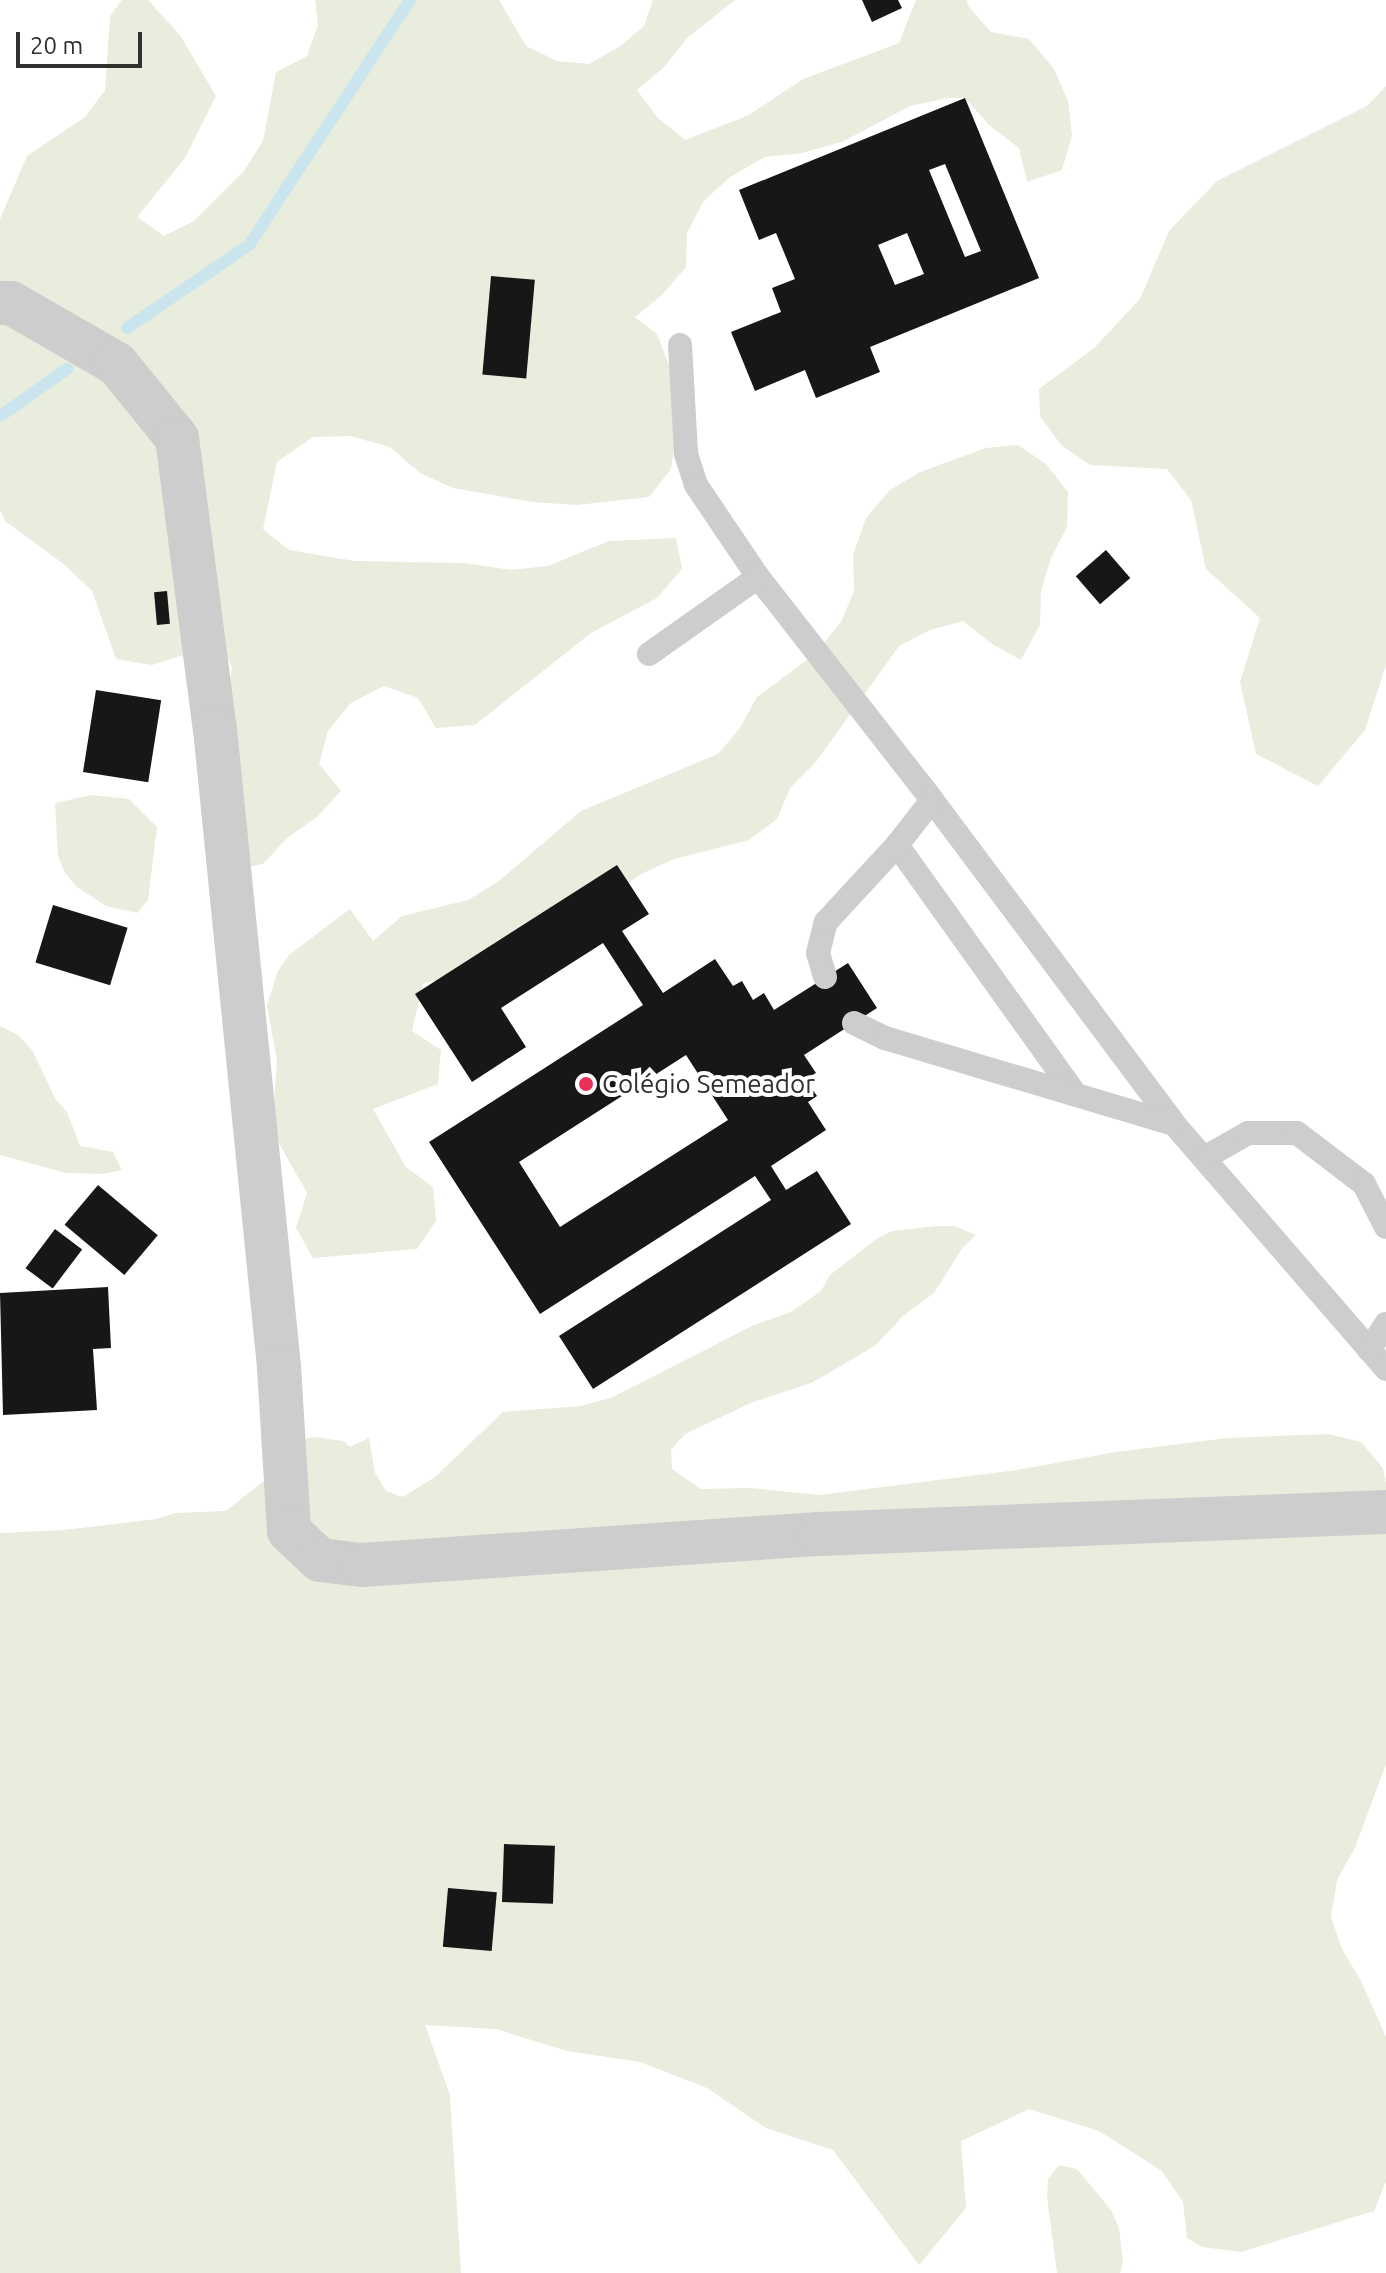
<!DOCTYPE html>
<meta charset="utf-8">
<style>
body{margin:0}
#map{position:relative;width:1386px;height:2273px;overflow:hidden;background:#fff;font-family:Ubuntu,sans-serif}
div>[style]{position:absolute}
.green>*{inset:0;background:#e8edde}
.stream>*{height:12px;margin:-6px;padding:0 6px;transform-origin:6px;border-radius:6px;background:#cae5ed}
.building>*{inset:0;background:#171717;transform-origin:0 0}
.lane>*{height:24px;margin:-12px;padding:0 12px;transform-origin:12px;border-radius:12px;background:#cdcdcd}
.street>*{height:44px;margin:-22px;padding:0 22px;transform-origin:22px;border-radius:22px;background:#cdcdcd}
.dots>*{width:22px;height:22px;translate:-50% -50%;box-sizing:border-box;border:4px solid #fff;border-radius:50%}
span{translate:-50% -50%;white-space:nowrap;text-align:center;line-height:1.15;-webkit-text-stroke:8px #fff;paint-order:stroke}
.poi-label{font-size:26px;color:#303030}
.left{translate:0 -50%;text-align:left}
.scale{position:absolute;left:16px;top:32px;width:126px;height:36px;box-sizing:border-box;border:4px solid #303030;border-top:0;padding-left:10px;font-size:24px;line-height:28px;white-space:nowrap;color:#303030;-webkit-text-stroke:6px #fff;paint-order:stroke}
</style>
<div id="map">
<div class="green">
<i style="clip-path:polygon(122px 0,148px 0,180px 35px,216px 96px,185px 158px,137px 217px,164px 236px,194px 221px,244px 171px,263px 141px,276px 72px,307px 56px,318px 25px,315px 0,499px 0,526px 46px,557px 61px,589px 64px,619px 47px,644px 26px,653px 0,735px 0,687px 38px,664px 67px,637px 90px,657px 117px,685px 140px,749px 115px,803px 79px,899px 43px,916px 0,967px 0,968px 6px,991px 32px,1029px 39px,1054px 69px,1068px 101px,1072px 136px,1062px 170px,1027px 182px,1019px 148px,989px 125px,965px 98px,948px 98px,910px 106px,844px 141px,802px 153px,765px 157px,730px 177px,703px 202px,687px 233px,686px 267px,662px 295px,635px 317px,657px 334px,669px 365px,677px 433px,671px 469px,649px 497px,577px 505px,533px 502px,453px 488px,420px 473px,390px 447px,350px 436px,313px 437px,277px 462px,263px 529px,289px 550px,355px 561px,464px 563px,511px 570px,548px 566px,609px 541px,676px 538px,682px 569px,657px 598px,591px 633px,475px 725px,436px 728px,418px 698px,384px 686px,351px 703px,328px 731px,319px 764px,341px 791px,318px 816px,287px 838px,263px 864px,230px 870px,227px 701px,232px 667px,216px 635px,186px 654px,152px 665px,116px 659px,92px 591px,65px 565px,5px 521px,0 510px,0 219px,27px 156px,85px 117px,105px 90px,110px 16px)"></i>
<i style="clip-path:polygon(1386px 86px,1386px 665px,1365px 730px,1318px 786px,1256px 754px,1240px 682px,1260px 618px,1206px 569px,1191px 500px,1167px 469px,1090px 465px,1061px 445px,1040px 416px,1039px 389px,1094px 348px,1140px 299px,1169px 231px,1217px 181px,1367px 106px)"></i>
<i style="clip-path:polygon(1018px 445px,1046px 464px,1068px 492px,1067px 527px,1051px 558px,1041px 591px,1040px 625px,1021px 660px,992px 644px,963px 621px,930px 630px,899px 646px,816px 762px,790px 788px,777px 819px,749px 840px,674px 859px,639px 875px,612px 897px,459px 977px,423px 983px,412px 1031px,441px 1050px,438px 1084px,373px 1109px,406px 1167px,433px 1187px,436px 1221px,417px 1249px,313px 1258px,296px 1228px,307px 1193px,272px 1131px,277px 1061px,267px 1005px,278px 971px,289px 955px,350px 909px,373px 941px,402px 916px,468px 900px,499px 881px,581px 811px,718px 754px,740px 728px,757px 697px,815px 654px,841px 622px,854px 591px,853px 555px,866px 518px,890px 490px,920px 472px,986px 448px)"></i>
<i style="clip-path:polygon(92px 795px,129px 799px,157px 827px,148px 900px,137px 913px,106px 906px,77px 887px,65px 873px,58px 856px,55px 803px)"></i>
<i style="clip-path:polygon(0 1026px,18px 1035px,32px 1050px,56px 1100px,67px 1112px,80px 1146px,113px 1152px,122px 1170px,103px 1174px,66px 1173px,0 1155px)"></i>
<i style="clip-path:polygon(936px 1226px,955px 1226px,976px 1235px,963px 1247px,934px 1293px,904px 1315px,876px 1345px,827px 1374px,811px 1383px,753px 1402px,685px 1434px,671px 1450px,672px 1469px,701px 1489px,751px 1488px,819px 1495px,1017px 1470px,1116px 1452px,1227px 1438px,1328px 1434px,1361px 1442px,1383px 1468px,1386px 1483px,1386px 1764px,1355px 1848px,1337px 1880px,1331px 1917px,1342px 1949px,1361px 1981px,1386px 2037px,1386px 2181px,1374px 2211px,1241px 2252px,1202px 2247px,1187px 2238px,1183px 2202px,1162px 2171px,1099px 2131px,1029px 2109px,961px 2141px,966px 2208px,919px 2265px,833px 2150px,766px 2128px,707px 2088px,640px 2062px,567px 2051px,496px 2029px,425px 2025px,450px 2095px,461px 2273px,0 2273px,0 1533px,64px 1530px,156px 1519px,176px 1513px,226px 1511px,280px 1468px,304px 1439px,314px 1437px,344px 1441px,350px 1447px,369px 1438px,375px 1473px,386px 1491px,403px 1497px,435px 1477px,503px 1412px,581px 1406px,613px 1397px,754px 1325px,791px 1312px,821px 1291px,830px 1275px,875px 1240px,892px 1231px)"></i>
<i style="clip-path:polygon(1059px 2165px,1077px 2169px,1111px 2210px,1119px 2228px,1123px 2263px,1120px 2273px,1057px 2273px,1047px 2197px,1048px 2179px)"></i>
</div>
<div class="stream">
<i style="left:127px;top:328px;width:148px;rotate:-34.2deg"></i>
<i style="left:249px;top:245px;width:293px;rotate:-56.7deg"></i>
<i style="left:0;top:416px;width:82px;rotate:-35deg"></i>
</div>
<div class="building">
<i style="clip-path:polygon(862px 0,898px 0,902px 8px,872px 22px)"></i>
<i style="clip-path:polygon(evenodd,965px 98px,1039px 278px,870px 347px,880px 372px,816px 398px,805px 370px,755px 391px,731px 332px,781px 312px,772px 288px,795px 279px,776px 233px,759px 240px,739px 190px,965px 98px,945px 164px,981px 251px,965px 257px,929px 170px,945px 164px,965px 98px,907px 233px,924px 274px,895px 285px,878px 245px,907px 233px)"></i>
<i style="left:491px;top:276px;width:44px;height:99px;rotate:5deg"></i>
<i style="left:1106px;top:550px;width:37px;height:40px;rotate:49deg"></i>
<i style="left:167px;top:591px;width:33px;height:13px;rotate:85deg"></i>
<i style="left:96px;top:690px;width:66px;height:83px;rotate:9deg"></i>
<i style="clip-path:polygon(evenodd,617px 865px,649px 914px,622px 931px,663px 993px,715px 959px,733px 986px,742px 981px,753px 1000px,764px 993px,774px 1010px,848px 963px,877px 1008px,804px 1055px,816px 1073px,805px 1079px,817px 1096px,808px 1102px,826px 1130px,771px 1166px,786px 1190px,817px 1171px,851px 1224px,593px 1389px,559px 1336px,771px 1200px,755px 1176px,540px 1314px,429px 1142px,643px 1005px,603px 943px,501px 1008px,526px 1047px,472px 1082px,415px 994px,617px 865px,686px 1055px,728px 1120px,560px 1227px,519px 1162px,686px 1055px)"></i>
<i style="left:53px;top:905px;width:78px;height:60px;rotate:17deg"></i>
<i style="left:98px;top:1185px;width:78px;height:52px;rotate:40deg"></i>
<i style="left:55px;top:1229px;width:34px;height:49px;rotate:37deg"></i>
<i style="clip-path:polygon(108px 1287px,111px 1348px,93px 1349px,97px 1410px,3px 1415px,0 1293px)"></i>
<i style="left:504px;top:1844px;width:51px;height:58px;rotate:2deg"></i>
<i style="left:448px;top:1888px;width:49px;height:59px;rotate:5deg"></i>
</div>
<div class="lane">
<i style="left:680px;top:345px;width:109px;rotate:86.8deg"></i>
<i style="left:686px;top:454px;width:33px;rotate:72deg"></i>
<i style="left:696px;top:485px;width:111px;rotate:56deg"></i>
<i style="left:758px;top:577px;width:283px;rotate:52deg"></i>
<i style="left:932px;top:800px;width:404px;rotate:53.2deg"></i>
<i style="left:1174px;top:1124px;width:324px;rotate:49.1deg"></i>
<i style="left:649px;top:654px;width:133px;rotate:-35.2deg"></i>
<i style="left:897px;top:845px;width:304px;rotate:54.4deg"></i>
<i style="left:825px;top:977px;width:25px;rotate:-106deg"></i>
<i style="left:818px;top:953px;width:32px;rotate:-76deg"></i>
<i style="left:826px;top:922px;width:105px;rotate:-47.3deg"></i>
<i style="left:897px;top:845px;width:57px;rotate:-52.1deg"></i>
<i style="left:854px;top:1023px;width:34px;rotate:26deg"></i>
<i style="left:885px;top:1038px;width:302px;rotate:16.6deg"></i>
<i style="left:1204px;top:1158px;width:51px;rotate:-29.6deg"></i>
<i style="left:1248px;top:1133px;width:49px"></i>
<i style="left:1297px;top:1133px;width:84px;rotate:37.3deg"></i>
<i style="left:1364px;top:1184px;width:48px;rotate:62.9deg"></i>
<i style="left:1369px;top:1350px;width:31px;rotate:-57deg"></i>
</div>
<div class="street">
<i style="left:0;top:303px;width:11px"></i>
<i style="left:11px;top:303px;width:122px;rotate:29.9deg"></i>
<i style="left:117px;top:364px;width:95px;rotate:51deg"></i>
<i style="left:177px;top:438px;width:293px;rotate:82.6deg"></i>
<i style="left:215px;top:729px;width:641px;rotate:84.27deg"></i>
<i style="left:279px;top:1367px;width:164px;rotate:86.5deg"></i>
<i style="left:289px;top:1531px;width:42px;rotate:43.1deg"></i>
<i style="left:320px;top:1560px;width:42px;rotate:6.8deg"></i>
<i style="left:362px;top:1565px;width:458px;rotate:-3.9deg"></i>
<i style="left:819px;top:1534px;width:567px;rotate:-2.22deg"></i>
</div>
<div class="dots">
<i style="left:586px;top:1084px;background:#e93059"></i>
</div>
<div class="poi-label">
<span class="left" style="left:602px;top:1084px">Colégio Semeador</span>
</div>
<div class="scale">20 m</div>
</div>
